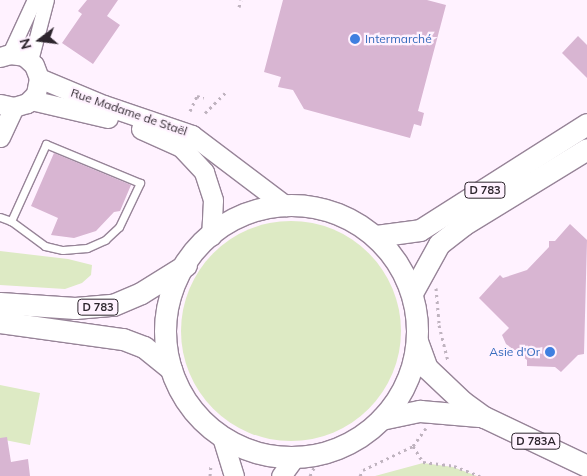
<!DOCTYPE html>
<meta charset="utf-8">
<style>
body{margin:0}
#map{position:relative;width:587px;height:476px;overflow:hidden;background:#fff2ff;font-family:Mulish,sans-serif}
div>[style]{position:absolute}
.green>*{inset:0;background:#ddeac4}
.round{border-radius:50%}
.building>*{inset:0;background:#d8b5d2}
.path>*{height:3px;margin-top:-1.5px;transform-origin:0;background:repeating-linear-gradient(90deg,#bfb3bf 0 2.5px,transparent 0 6.5px)}
.roads{filter:drop-shadow(1px 0 #978498) drop-shadow(-1px 0 #978498) drop-shadow(0 1px #978498) drop-shadow(0 -1px #978498)}
.lane>*{height:7px;margin:-3.5px;padding:0 3.5px;transform-origin:3.5px;border-radius:3.5px;background:#fff}
.street>*{height:14px;margin:-7px;padding:0 7px;transform-origin:7px;border-radius:7px;background:#fff}
.secondary>*{height:19px;margin:-9.5px;padding:0 9.5px;transform-origin:9.5px;border-radius:9.5px;background:#fff}
.primary>*{height:21px;margin:-10.5px;padding:0 10.5px;transform-origin:10.5px;border-radius:10.5px;background:#fff}
.primary>.ring{margin:-10.5px;padding:0;box-sizing:content-box;background:none;border:21px solid #fff;border-radius:50%}
.dots>*{width:14px;height:14px;translate:-50% -50%;box-sizing:border-box;border:2px solid #fff2ff;border-radius:50%}
span{translate:-50% -50%;white-space:nowrap;text-align:center;line-height:1.15;-webkit-text-stroke:4.5px #fff2ff;paint-order:stroke}
.shield-label span{padding:1px 4px;background:#fff2ff;border:1px solid;border-radius:4px;-webkit-text-stroke-width:0}
.shield-label{font-size:11px;color:#2d252d;font-weight:700}
.shop-label{font-size:12px;color:#366cbe}
.left{translate:0 -50%;text-align:left}
.right{translate:-100% -50%;text-align:right}
.street-label{font-size:12px;color:#2d252d}
.north{position:absolute;left:15px;top:15px;width:50px;height:50px;-webkit-text-stroke:4px #fff2ff;paint-order:stroke;rotate:255deg;font-size:14px;font-weight:700;line-height:20px;text-align:center;color:#2d252d}
.north::after{content:'';display:block;margin:auto;width:18px;height:22px;background:#2d252d;clip-path:polygon(50% 0,100% 100%,50% 72%,0 100%)}
</style>
<div id="map">
<div class="green">
<i class="round" style="left:181px;top:221px;width:220px;height:220px"></i>
<i style="clip-path:polygon(0 251px,68px 259px,92px 265px,91px 275px,82px 283px,65px 289px,0 285px)"></i>
<i style="clip-path:polygon(0 385px,40px 393px,30px 445px,0 439px)"></i>
<i style="clip-path:polygon(423px 463px,453px 467px,477px 476px,375px 476px)"></i>
</div>
<div class="building">
<i style="clip-path:polygon(87px 0,118px 0,107px 16px,120px 25px,93px 64px,62px 43px,82px 14px,78px 11px)"></i>
<i style="clip-path:polygon(283px 0,427px 0,446px 5px,418px 111px,424px 113px,421px 126px,414px 124px,410px 138px,304px 109px,293px 90px,278px 87px,281px 77px,264px 72px)"></i>
<i style="clip-path:polygon(578px 36px,587px 45px,587px 78px,562px 53px)"></i>
<i style="clip-path:polygon(54px 153px,131px 185px,120px 211px,114px 212px,96px 231px,74px 238px,51px 235px,58px 218px,31px 206px)"></i>
<i style="clip-path:polygon(570px 224px,587px 240px,584px 354px,578px 355px,561px 372px,555px 367px,527px 366px,527px 360px,506px 344px,502px 335px,509px 328px,479px 298px,500px 275px,503px 278px,527px 270px,549px 247px,549px 241px,555px 241px)"></i>
<i style="clip-path:polygon(7px 437px,11px 462px,28px 459px,30px 476px,0 476px,0 438px)"></i>
</div>
<div class="path">
<i style="left:239px;top:7px;width:7px;rotate:-74deg"></i>
<i style="left:190px;top:111px;width:17px;rotate:-65deg"></i>
<i style="left:197px;top:96px;width:7px;rotate:16deg"></i>
<i style="left:205px;top:113px;width:31px;rotate:-45deg"></i>
<i style="left:436px;top:288px;width:37px;rotate:85deg"></i>
<i style="left:439px;top:325px;width:37px;rotate:76deg"></i>
<i style="left:413px;top:446px;width:19px;rotate:58deg"></i>
<i style="left:423px;top:462px;width:31px;rotate:7deg"></i>
<i style="left:454px;top:466px;width:28px;rotate:21deg"></i>
<i style="left:210px;top:476px;width:11px;rotate:-85deg"></i>
<i style="left:310px;top:476px;width:25px;rotate:-64deg"></i>
<i style="left:360px;top:476px;width:7px;rotate:-63deg"></i>
<i style="left:363px;top:470px;width:55px;rotate:-25.6deg"></i>
<i style="left:413px;top:446px;width:22px;rotate:-54deg"></i>
</div>
<div class="roads">
<div class="lane">
<i style="left:0;top:217px;width:12px;rotate:20deg"></i>
<i style="left:11px;top:221px;width:42px;rotate:36.3deg"></i>
<i style="left:45px;top:246px;width:18px;rotate:13deg"></i>
<i style="left:63px;top:250px;width:24px;rotate:-5deg"></i>
<i style="left:87px;top:248px;width:20px;rotate:-24deg"></i>
<i style="left:105px;top:240px;width:19px;rotate:-43deg"></i>
<i style="left:119px;top:227px;width:49px;rotate:-64.5deg"></i>
<i style="left:140px;top:183px;width:102px;rotate:-157.5deg"></i>
<i style="left:46px;top:144px;width:85px;rotate:114.4deg"></i>
</div>
<div class="street">
<i style="left:10px;top:54px;width:60px;rotate:-65.2deg"></i>
<i style="left:31px;top:61px;width:63px;rotate:-75.3deg"></i>
</div>
<div class="secondary">
<i style="left:0;top:57px;width:10px;rotate:-17deg"></i>
<i style="left:10px;top:54px;width:14px;rotate:8deg"></i>
<i style="left:24px;top:56px;width:13px;rotate:42deg"></i>
<i style="left:34px;top:65px;width:14px;rotate:69deg"></i>
<i style="left:39px;top:78px;width:16px;rotate:101deg"></i>
<i style="left:36px;top:94px;width:13px;rotate:135deg"></i>
<i style="left:27px;top:103px;width:14px;rotate:163deg"></i>
<i style="left:14px;top:107px;width:14px;rotate:-168deg"></i>
<i style="left:39px;top:78px;width:70px;rotate:22.6deg"></i>
<i style="left:104px;top:105px;width:93px;rotate:18.8deg"></i>
<i style="left:192px;top:135px;width:118px;rotate:37.1deg"></i>
<i style="left:31px;top:100px;width:79px;rotate:13.2deg"></i>
<i style="left:141px;top:129px;width:44px;rotate:24.2deg"></i>
<i style="left:181px;top:147px;width:34px;rotate:47deg"></i>
<i style="left:204px;top:172px;width:29px;rotate:72deg"></i>
<i style="left:213px;top:200px;width:36px;rotate:93deg"></i>
<i style="left:0;top:137px;width:33px;rotate:-65deg"></i>
<i style="left:222px;top:437px;width:41px;rotate:72.9deg"></i>
<i style="left:281px;top:476px;width:24px;rotate:-54deg"></i>
</div>
<div class="primary">
<i class="ring" style="left:165px;top:205px;width:231px;height:231px"></i>
<i style="left:376px;top:236px;width:44px;rotate:-7.8deg"></i>
<i style="left:420px;top:230px;width:198px;rotate:-32.4deg"></i>
<i style="left:412px;top:293px;width:56px;rotate:-61.1deg"></i>
<i style="left:439px;top:244px;width:31px;rotate:-38deg"></i>
<i style="left:463px;top:225px;width:145px;rotate:-31.5deg"></i>
<i style="left:0;top:303px;width:75px;rotate:3.8deg"></i>
<i style="left:75px;top:308px;width:38px;rotate:-5deg"></i>
<i style="left:113px;top:305px;width:30px;rotate:-23deg"></i>
<i style="left:141px;top:293px;width:53px;rotate:-31.9deg"></i>
<i style="left:0;top:322px;width:124px;rotate:7.9deg"></i>
<i style="left:123px;top:339px;width:22px;rotate:21deg"></i>
<i style="left:144px;top:347px;width:35px;rotate:39deg"></i>
<i style="left:417px;top:341px;width:29px;rotate:70deg"></i>
<i style="left:427px;top:368px;width:50px;rotate:43.4deg"></i>
<i style="left:463px;top:402px;width:26px;rotate:36deg"></i>
<i style="left:484px;top:417px;width:114px;rotate:25.4deg"></i>
<i style="left:381px;top:419px;width:40px;rotate:-12deg"></i>
<i style="left:420px;top:411px;width:59px;rotate:4.8deg"></i>
</div>
</div>
<div class="dots">
<i style="left:355px;top:39px;background:#3f7fe0"></i>
<i style="left:550px;top:352px;background:#3f7fe0"></i>
</div>
<div class="shield-label">
<span style="left:485px;top:190px">D 783</span>
<span style="left:98px;top:307px">D 783</span>
<span style="left:536px;top:441px">D 783A</span>
</div>
<div class="shop-label">
<span class="left" style="left:365px;top:39px">Intermarché</span>
<span class="right" style="left:540px;top:352px">Asie d'Or</span>
</div>
<div class="street-label">
<span style="left:129px;top:112px;rotate:19deg">Rue Madame de Staël</span>
</div>
<div class="north">N</div>
</div>
